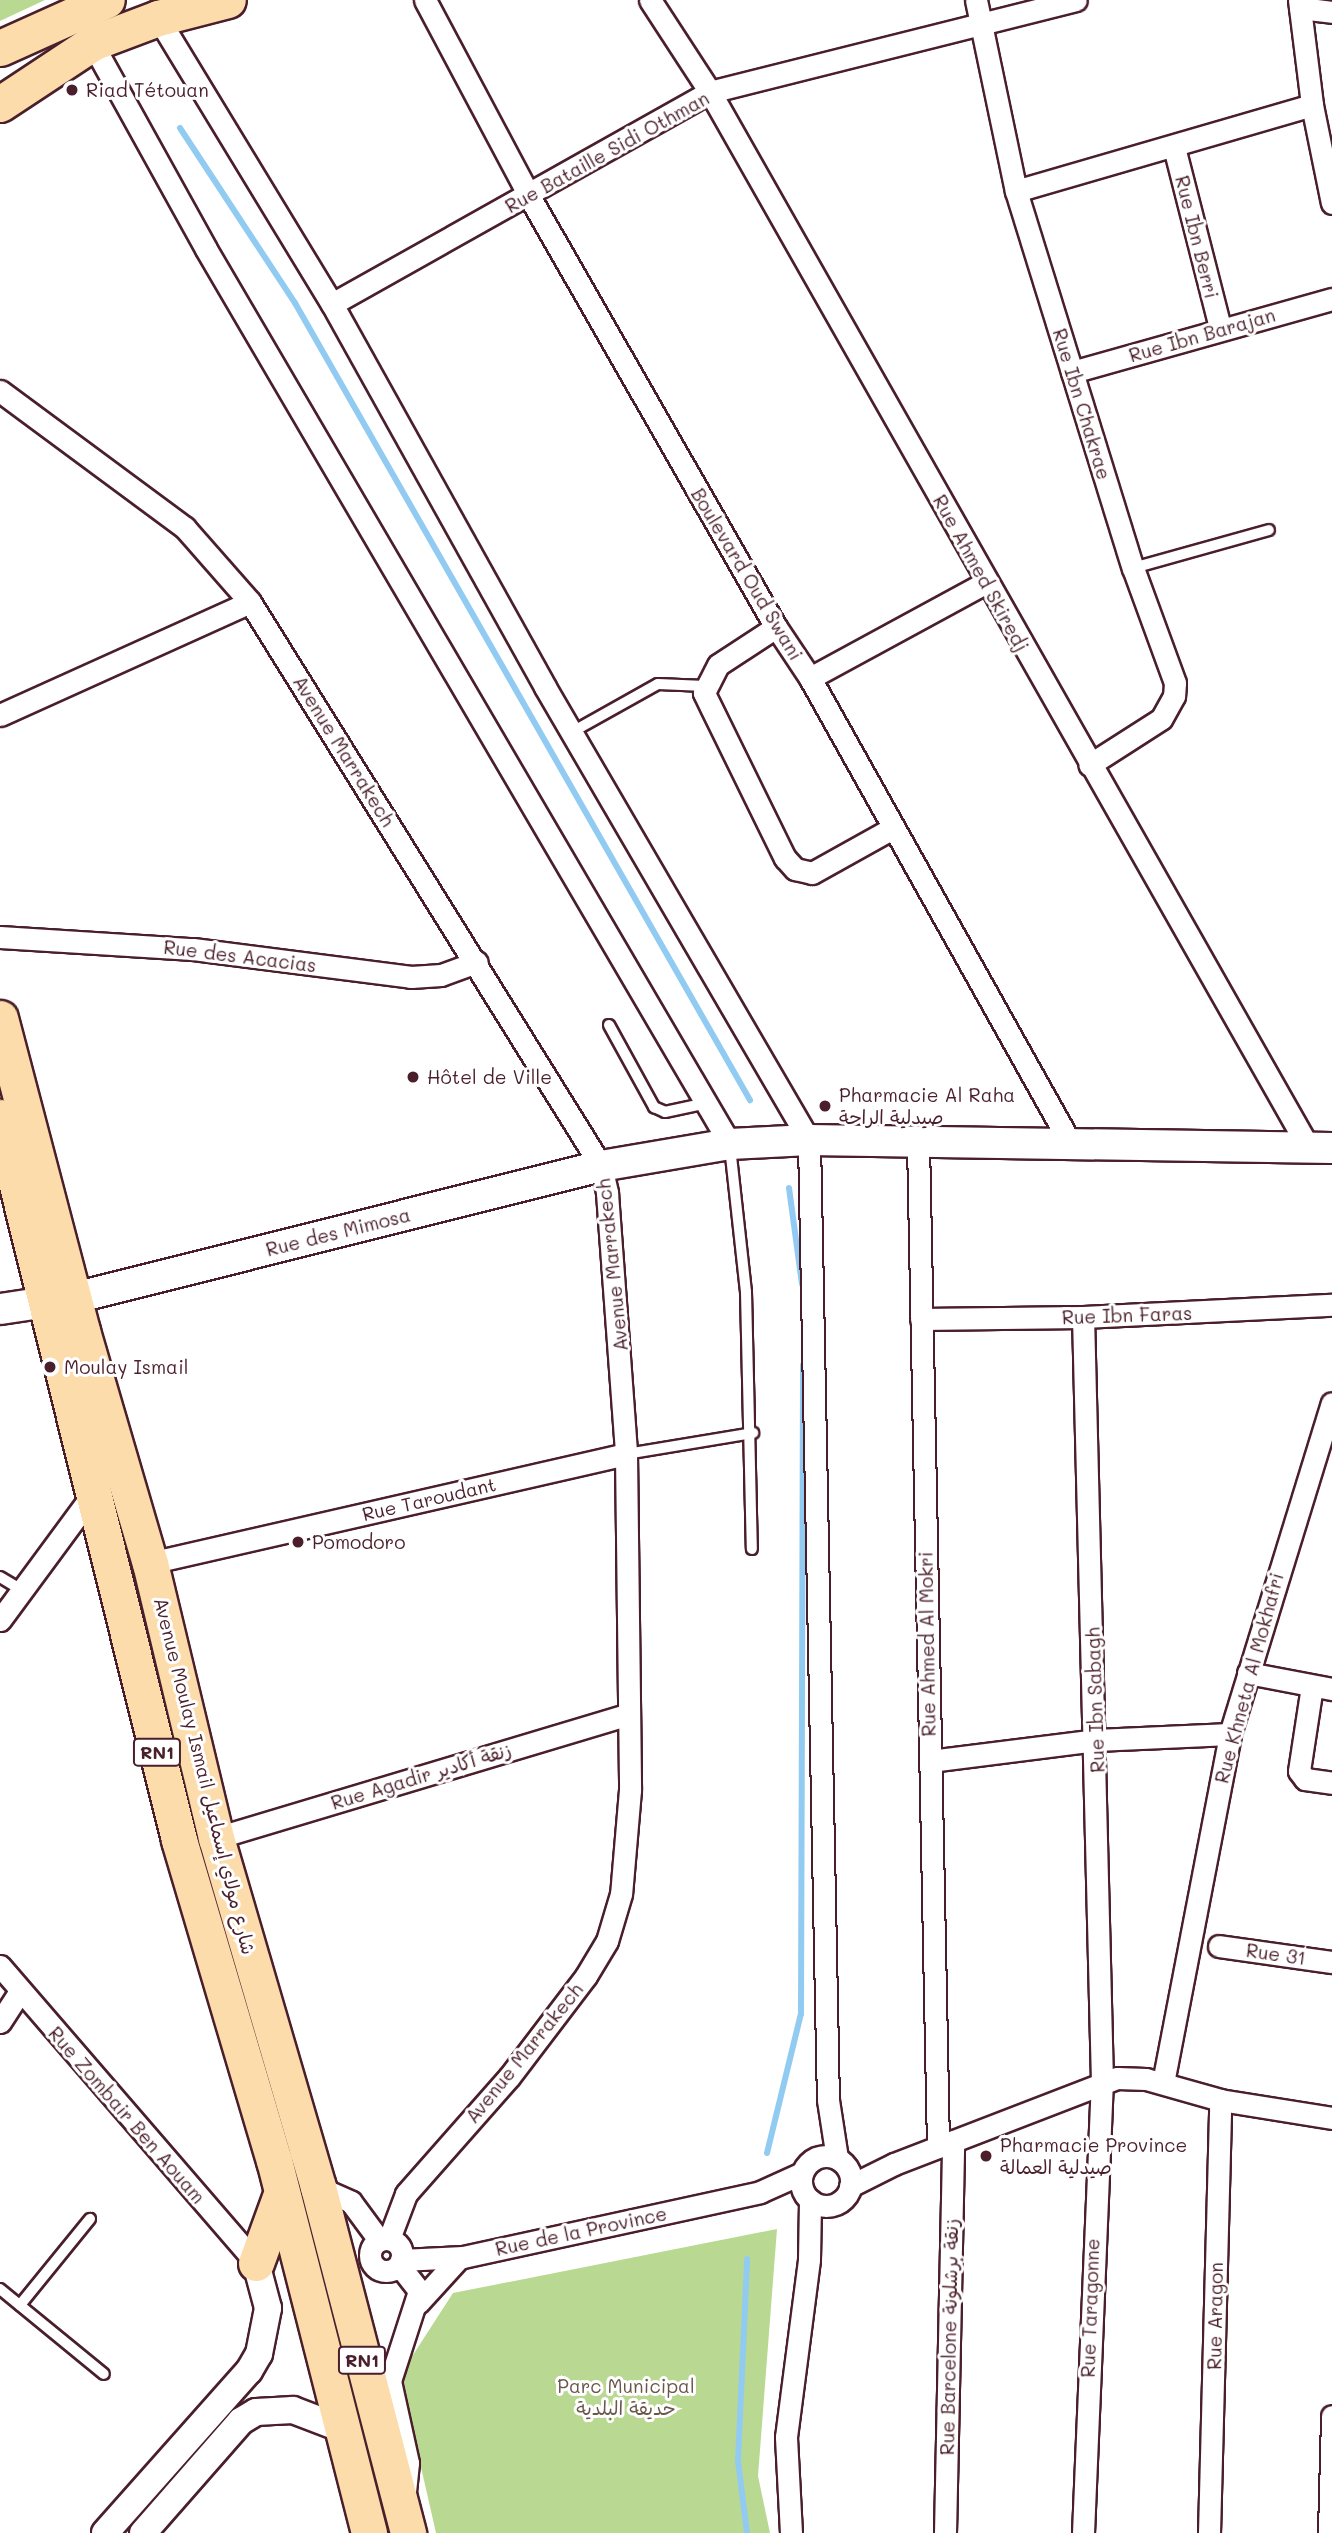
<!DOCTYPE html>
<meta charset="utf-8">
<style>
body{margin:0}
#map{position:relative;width:1332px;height:2533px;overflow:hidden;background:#fff;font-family:Mali,"Playpen Sans Arabic",sans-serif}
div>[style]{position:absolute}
.green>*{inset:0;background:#b9d992}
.stream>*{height:6px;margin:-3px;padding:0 3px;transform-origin:3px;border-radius:3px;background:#92cbf1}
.roads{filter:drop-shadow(2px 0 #4a1f2b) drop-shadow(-2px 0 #4a1f2b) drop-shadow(0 2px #4a1f2b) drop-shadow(0 -2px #4a1f2b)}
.service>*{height:10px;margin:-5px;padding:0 5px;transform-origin:5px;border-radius:5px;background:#fff}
.minor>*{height:21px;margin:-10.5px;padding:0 10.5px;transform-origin:10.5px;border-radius:10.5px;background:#fff}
.minor>.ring{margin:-10.5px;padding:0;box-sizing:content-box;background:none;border:21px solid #fff;border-radius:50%}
.tertiary>*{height:26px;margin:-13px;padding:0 13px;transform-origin:13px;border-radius:13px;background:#fff}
.secondary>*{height:30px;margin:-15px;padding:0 15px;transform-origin:15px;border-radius:15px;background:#fff}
.trunk>*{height:35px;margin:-17.5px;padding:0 17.5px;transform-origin:17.5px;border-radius:17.5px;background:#fddcac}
.dots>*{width:19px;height:19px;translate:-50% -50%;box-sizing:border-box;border:4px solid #fff;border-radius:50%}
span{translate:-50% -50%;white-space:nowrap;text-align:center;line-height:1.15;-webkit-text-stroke:6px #fff;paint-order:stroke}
.shield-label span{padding:2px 5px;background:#fff;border:2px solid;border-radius:5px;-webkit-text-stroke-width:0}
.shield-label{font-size:18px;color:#4a1f2b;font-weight:700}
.poi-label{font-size:19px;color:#4a1f2b}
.left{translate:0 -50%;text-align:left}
.street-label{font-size:19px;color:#4a1f2b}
.park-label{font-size:19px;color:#6b574a}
</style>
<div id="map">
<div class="green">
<i style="clip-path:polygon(0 0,45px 0,0 21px)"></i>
<i style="clip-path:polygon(777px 2229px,758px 2476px,770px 2533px,436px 2533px,400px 2375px,453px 2293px)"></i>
</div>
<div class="stream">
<i style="left:180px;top:128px;width:209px;rotate:56.7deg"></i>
<i style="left:295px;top:303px;width:918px;rotate:60.28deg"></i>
<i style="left:789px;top:1188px;width:97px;rotate:82.3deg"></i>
<i style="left:767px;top:2153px;width:143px;rotate:-76.3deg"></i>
<i style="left:801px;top:2014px;width:649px;rotate:-89.82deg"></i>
<i style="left:747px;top:2533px;width:73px;rotate:-97.1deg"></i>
<i style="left:738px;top:2461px;width:202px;rotate:-87.4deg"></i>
</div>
<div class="roads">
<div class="service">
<i style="left:1133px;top:568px;width:141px;rotate:-15.6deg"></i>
<i style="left:572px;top:732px;width:98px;rotate:-29.2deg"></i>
<i style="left:658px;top:684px;width:47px;rotate:2.4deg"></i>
<i style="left:609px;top:1025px;width:94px;rotate:61.2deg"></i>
<i style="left:654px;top:1107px;width:12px;rotate:24deg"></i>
<i style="left:665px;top:1112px;width:43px;rotate:-12.1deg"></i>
<i style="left:730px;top:1147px;width:146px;rotate:83.7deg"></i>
<i style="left:746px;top:1292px;width:257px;rotate:88.7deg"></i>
<i style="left:626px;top:1454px;width:129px;rotate:-9.4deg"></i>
<i style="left:0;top:1577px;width:26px;rotate:31deg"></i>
<i style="left:0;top:2289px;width:134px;rotate:39.3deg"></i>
<i style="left:20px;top:2305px;width:111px;rotate:-50.9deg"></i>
</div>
<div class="minor">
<i style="left:425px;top:0;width:222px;rotate:62deg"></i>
<i style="left:529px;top:196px;width:497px;rotate:60.2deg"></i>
<i style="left:776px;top:627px;width:61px;rotate:56.3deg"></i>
<i style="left:810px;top:678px;width:536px;rotate:60.76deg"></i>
<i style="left:650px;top:0;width:110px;rotate:56.9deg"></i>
<i style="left:710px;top:92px;width:1214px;rotate:60.44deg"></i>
<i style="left:976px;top:0;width:195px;rotate:78.2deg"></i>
<i style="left:1016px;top:191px;width:395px;rotate:72.8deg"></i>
<i style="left:1133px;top:568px;width:122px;rotate:69.9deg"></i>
<i style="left:1175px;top:683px;width:13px;rotate:94deg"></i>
<i style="left:1174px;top:696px;width:26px;rotate:119deg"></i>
<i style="left:1161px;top:719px;width:85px;rotate:147.4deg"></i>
<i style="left:1299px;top:0;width:106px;rotate:82.9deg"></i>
<i style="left:1312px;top:105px;width:100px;rotate:78.5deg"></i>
<i style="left:1300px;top:8px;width:32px;rotate:7deg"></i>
<i style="left:158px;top:18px;width:335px;rotate:58.7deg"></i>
<i style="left:332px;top:304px;width:438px;rotate:60.9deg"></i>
<i style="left:545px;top:687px;width:524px;rotate:59.77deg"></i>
<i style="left:809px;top:1140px;width:960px;rotate:88.87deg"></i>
<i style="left:828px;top:2100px;width:59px;rotate:81.2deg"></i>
<i style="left:92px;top:43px;width:235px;rotate:61deg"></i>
<i style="left:206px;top:249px;width:1037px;rotate:59.65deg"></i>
<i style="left:1174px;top:147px;width:187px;rotate:75.7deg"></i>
<i style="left:1016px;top:191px;width:308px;rotate:-16.2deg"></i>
<i style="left:332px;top:304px;width:433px;rotate:-29.3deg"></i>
<i style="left:710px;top:92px;width:377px;rotate:-14.1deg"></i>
<i style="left:1072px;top:372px;width:270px;rotate:-15.7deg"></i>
<i style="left:0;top:391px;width:230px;rotate:36.5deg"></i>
<i style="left:185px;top:528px;width:98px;rotate:48.7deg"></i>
<i style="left:250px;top:602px;width:664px;rotate:58.1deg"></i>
<i style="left:601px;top:1166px;width:28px;rotate:77deg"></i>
<i style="left:607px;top:1193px;width:262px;rotate:85.8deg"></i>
<i style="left:626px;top:1454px;width:336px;rotate:89.3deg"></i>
<i style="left:630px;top:1790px;width:104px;rotate:94.9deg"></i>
<i style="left:621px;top:1894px;width:49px;rotate:106.6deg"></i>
<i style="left:607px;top:1941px;width:41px;rotate:121deg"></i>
<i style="left:586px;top:1976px;width:127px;rotate:127.3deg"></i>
<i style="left:509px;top:2077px;width:156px;rotate:131.4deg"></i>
<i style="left:406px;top:2194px;width:48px;rotate:110.7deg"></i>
<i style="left:776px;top:627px;width:69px;rotate:146.8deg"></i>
<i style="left:718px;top:665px;width:31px;rotate:117deg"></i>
<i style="left:704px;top:693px;width:184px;rotate:63.9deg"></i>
<i style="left:785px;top:858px;width:15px;rotate:48deg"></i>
<i style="left:795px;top:869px;width:17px;rotate:13deg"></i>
<i style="left:812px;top:873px;width:93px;rotate:-29.1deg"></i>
<i style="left:810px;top:678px;width:201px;rotate:-28.5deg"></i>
<i style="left:0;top:715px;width:274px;rotate:-24.3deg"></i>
<i style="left:0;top:937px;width:193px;rotate:3.6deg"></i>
<i style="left:193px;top:949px;width:220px;rotate:7.3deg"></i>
<i style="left:411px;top:977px;width:30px;rotate:-4deg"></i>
<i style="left:441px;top:975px;width:38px;rotate:-20deg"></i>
<i style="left:918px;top:1141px;width:1006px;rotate:88.86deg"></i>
<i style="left:921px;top:1319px;width:162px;rotate:-0.7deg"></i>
<i style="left:1083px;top:1317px;width:249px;rotate:-2.8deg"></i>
<i style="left:150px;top:1563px;width:488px;rotate:-12.9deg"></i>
<i style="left:0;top:1620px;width:155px;rotate:-53.6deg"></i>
<i style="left:1248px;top:1673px;width:86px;rotate:10.8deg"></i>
<i style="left:1312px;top:1686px;width:86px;rotate:98.7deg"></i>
<i style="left:1299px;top:1771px;width:10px;rotate:53deg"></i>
<i style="left:1305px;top:1779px;width:27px;rotate:8deg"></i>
<i style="left:930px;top:1761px;width:167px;rotate:-7.2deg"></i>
<i style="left:1096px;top:1740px;width:134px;rotate:-2.6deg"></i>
<i style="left:216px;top:1838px;width:428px;rotate:-16.7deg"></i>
<i style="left:1219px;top:1946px;width:114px;rotate:8.1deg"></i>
<i style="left:0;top:1966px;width:392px;rotate:49.2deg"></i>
<i style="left:0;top:2022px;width:37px;rotate:-57deg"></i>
<i style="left:1163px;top:2083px;width:355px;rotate:-79.1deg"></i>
<i style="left:1230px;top:1734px;width:346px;rotate:-72.9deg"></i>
<i class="ring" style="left:801px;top:2156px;width:29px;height:29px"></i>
<i style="left:850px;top:2186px;width:49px;rotate:-26.6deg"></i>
<i style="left:894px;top:2164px;width:239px;rotate:-21.1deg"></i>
<i style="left:1117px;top:2078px;width:29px;rotate:2deg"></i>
<i style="left:1146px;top:2079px;width:77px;rotate:15.8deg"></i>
<i style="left:1220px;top:2100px;width:113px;rotate:9.1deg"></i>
<i style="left:318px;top:2187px;width:36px;rotate:24deg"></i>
<i style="left:351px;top:2202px;width:47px;rotate:53.6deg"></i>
<i class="ring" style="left:370px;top:2239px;width:11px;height:11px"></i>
<i style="left:401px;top:2260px;width:62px;rotate:-2.8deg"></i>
<i style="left:463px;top:2257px;width:304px;rotate:-12.3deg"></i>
<i style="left:760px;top:2192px;width:46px;rotate:-24.3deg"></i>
<i style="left:399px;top:2265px;width:33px;rotate:52deg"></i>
<i style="left:419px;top:2291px;width:95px;rotate:107.9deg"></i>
<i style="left:390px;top:2381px;width:84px;rotate:77.6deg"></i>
<i style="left:408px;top:2463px;width:27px;rotate:96deg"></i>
<i style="left:418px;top:2303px;width:61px;rotate:-47.7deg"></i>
<i style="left:791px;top:2533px;width:96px;rotate:-93deg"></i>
<i style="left:786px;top:2437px;width:179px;rotate:-82.6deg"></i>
<i style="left:809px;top:2259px;width:59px;rotate:-89deg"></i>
<i style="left:945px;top:2533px;width:392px;rotate:-88.8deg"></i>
<i style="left:1083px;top:2533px;width:451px;rotate:-87.6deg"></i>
<i style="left:1102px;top:2082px;width:765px;rotate:-91.42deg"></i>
<i style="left:1209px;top:2533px;width:433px;rotate:-88.5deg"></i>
<i style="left:1329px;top:2533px;width:117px;rotate:-88.5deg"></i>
</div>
<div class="tertiary">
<i style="left:105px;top:2533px;width:217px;rotate:-48.4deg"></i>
<i style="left:249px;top:2371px;width:20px;rotate:-60deg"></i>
<i style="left:259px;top:2354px;width:47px;rotate:-78.9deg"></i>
<i style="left:268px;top:2308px;width:47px;rotate:-104.9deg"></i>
<i style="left:143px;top:2533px;width:149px;rotate:-48.8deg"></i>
<i style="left:241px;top:2421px;width:17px;rotate:-31deg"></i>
<i style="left:256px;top:2412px;width:37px;rotate:-3deg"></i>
<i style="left:293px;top:2410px;width:56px;rotate:21deg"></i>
</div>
<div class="secondary">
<i style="left:0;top:1309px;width:75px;rotate:-8.5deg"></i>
<i style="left:74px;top:1298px;width:543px;rotate:-14.06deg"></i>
<i style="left:601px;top:1166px;width:131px;rotate:-9.7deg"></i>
<i style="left:730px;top:1144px;width:79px;rotate:-2.9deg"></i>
<i style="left:809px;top:1140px;width:523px;rotate:0.88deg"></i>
</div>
<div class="trunk">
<i style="left:0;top:48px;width:117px;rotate:-24.2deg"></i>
<i style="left:0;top:104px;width:110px;rotate:-33.5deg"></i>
<i style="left:92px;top:43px;width:71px;rotate:-20.7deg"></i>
<i style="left:158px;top:18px;width:72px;rotate:-14.4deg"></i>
<i style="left:0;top:1018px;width:324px;rotate:75.3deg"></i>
<i style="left:82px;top:1331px;width:242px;rotate:73.7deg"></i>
<i style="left:150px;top:1563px;width:283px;rotate:76.5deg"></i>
<i style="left:216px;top:1838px;width:364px;rotate:73.7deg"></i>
<i style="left:318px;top:2187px;width:358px;rotate:75.4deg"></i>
<i style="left:0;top:1117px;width:745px;rotate:76.09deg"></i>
<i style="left:179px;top:1840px;width:334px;rotate:73.5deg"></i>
<i style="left:274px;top:2160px;width:385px;rotate:75.7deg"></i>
<i style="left:256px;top:2263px;width:70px;rotate:-70deg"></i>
</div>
</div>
<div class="dots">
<i style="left:72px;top:90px;background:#4a1f2b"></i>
<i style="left:413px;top:1077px;background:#4a1f2b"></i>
<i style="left:825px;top:1106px;background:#4a1f2b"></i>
<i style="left:50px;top:1367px;background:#4a1f2b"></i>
<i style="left:298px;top:1542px;background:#4a1f2b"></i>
<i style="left:986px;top:2156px;background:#4a1f2b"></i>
</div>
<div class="shield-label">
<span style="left:157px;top:1752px">RN1</span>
<span style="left:362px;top:2360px">RN1</span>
</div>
<div class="poi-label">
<span class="left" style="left:86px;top:90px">Riad Tétouan</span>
<span class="left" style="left:427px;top:1077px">Hôtel de Ville</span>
<span class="left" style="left:839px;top:1106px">Pharmacie Al Raha<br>صيدلية الراحة</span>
<span class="left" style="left:64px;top:1367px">Moulay Ismail</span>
<span class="left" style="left:312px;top:1542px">Pomodoro</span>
<span class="left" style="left:1000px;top:2156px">Pharmacie Province<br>صيدلية العمالة</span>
</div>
<div class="street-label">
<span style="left:607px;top:152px;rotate:-29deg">Rue Bataille Sidi Othman</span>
<span style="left:1197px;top:237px;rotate:76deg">Rue Ibn Berri</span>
<span style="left:1202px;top:335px;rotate:-16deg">Rue Ibn Barajan</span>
<span style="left:1082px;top:404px;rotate:73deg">Rue Ibn Chakrae</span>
<span style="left:981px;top:573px;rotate:61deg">Rue Ahmed Skiredj</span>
<span style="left:747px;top:574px;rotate:59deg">Boulevard Oud Swani</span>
<span style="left:344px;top:751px;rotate:58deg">Avenue Marrakech</span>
<span style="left:240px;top:956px;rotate:7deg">Rue des Acacias</span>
<span style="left:338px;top:1232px;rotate:-14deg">Rue des Mimosa</span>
<span style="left:612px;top:1265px;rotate:-96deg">Avenue Marrakech</span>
<span style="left:1127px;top:1315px;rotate:-2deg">Rue Ibn Faras</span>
<span style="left:429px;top:1499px;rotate:-13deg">Rue Taroudant</span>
<span style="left:927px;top:1644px;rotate:-91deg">Rue Ahmed Al Mokri</span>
<span style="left:1249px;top:1678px;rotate:-75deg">Rue Khneta Al Mokhafri</span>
<span style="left:1095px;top:1700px;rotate:-92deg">Rue Ibn Sabagh</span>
<span style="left:205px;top:1776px;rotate:76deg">Avenue Moulay Ismail شارع مولاي إسماعيل</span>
<span style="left:421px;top:1776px;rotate:-17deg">Rue Agadir زنقة أكادير</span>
<span style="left:1276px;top:1954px;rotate:8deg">Rue 31</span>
<span style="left:524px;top:2053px;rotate:-51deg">Avenue Marrakech</span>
<span style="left:127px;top:2115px;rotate:49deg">Rue Zombair Ben Aouam</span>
<span style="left:581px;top:2231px;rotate:-12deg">Rue de la Province</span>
<span style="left:1090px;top:2308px;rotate:-88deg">Rue Taragonne</span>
<span style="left:1215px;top:2316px;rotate:-89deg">Rue Aragon</span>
<span style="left:949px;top:2337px;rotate:-89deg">Rue Barcelone زنقة برشلونة</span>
</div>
<div class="park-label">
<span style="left:626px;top:2397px">Parc Municipal<br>حديقة البلدية</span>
</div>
</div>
